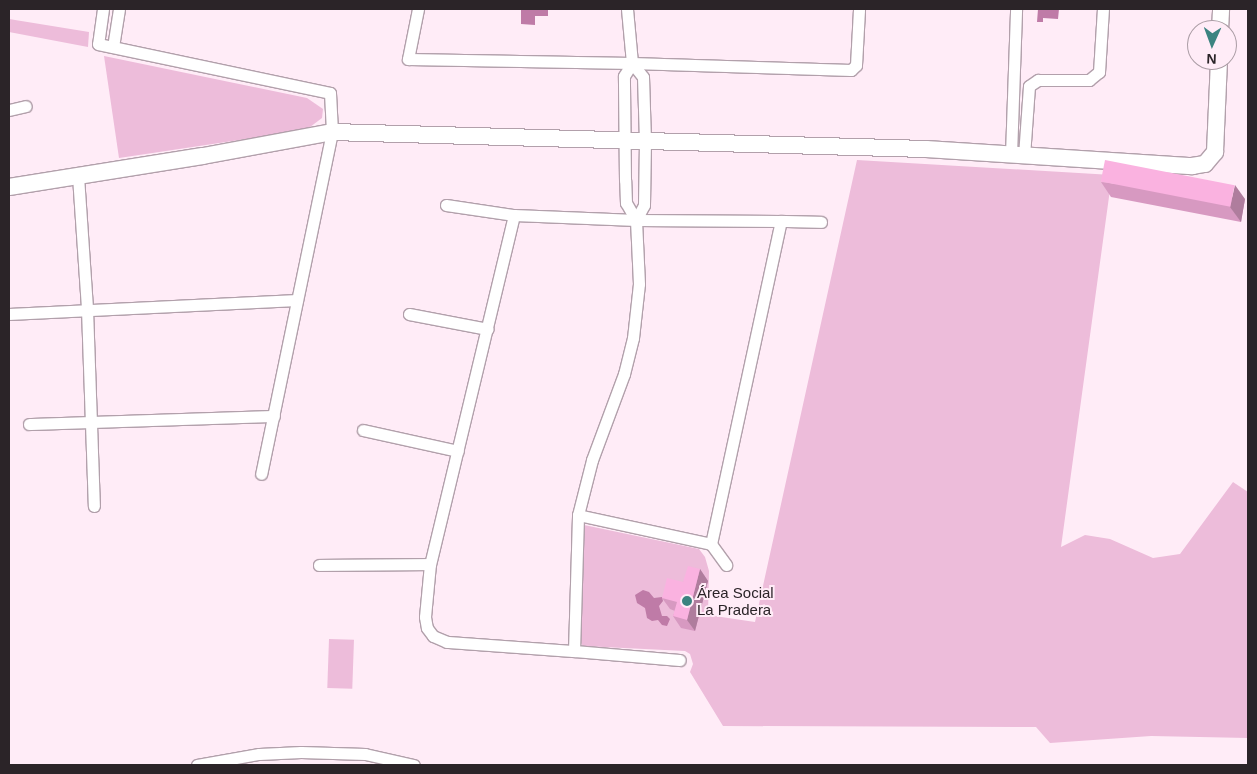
<!DOCTYPE html>
<meta charset="utf-8">
<style>
body{margin:0}
#map{position:relative;width:1257px;height:774px;overflow:hidden;background:#ffecf7;font-family:Arial,sans-serif}
div>[style]{position:absolute}
.green>*{inset:0;background:#edbcda;transform-origin:0 0}
.water>*{inset:0;background:#bf7ba7}
.roads{filter:drop-shadow(1px 0 #b2a0ab) drop-shadow(-1px 0 #b2a0ab) drop-shadow(0 1px #b2a0ab) drop-shadow(0 -1px #b2a0ab)}
.street>*{height:11px;margin:-5.5px;padding:0 5.5px;transform-origin:5.5px;border-radius:5.5px;background:#fff}
.secondary>*{height:16px;margin:-8px;padding:0 8px;transform-origin:8px;border-radius:8px;background:#fff}
.wall>*{inset:0;background:#d799c1}
.shaded-wall>*{inset:0;background:#af7d9d}
.building>*{inset:0;background:#fab2e0;transform-origin:0 0}
.dots>*{width:14px;height:14px;translate:-50% -50%;box-sizing:border-box;border:2px solid #ffecf7;border-radius:50%}
span{translate:-50% -50%;white-space:nowrap;text-align:center;line-height:1.15;-webkit-text-stroke:4px #ffecf7;paint-order:stroke}
.poi-label{font-size:15px;color:#2b2428}
.left{translate:0 -50%;text-align:left}
.frame{position:absolute;inset:0;border:10px solid #2b2428;pointer-events:none}
.north{position:absolute;left:1187px;top:20px;width:50px;height:50px;box-sizing:border-box;background:#ffecf7;border:1px solid #aa9ca4;border-radius:50%;rotate:182deg;font-size:14px;font-weight:700;line-height:20px;text-align:center;color:#2b2428}
.north::after{content:'';display:block;margin:auto;width:18px;height:22px;background:#3c8380;clip-path:polygon(50% 0,100% 100%,50% 72%,0 100%)}
</style>
<div id="map">
<div class="green">
<i style="clip-path:polygon(9px 19px,89px 32px,88px 47px,9px 32px)"></i>
<i style="clip-path:polygon(104px 56px,307px 98px,323px 109px,322px 118px,306px 130px,119px 158px)"></i>
<i style="clip-path:polygon(857px 160px,1112px 175px,1061px 547px,1085px 535px,1110px 539px,1153px 558px,1180px 554px,1233px 482px,1248px 492px,1248px 738px,1151px 736px,1050px 743px,1036px 727px,723px 726px,690px 672px,693px 664px,690px 654px,685px 651px,583px 646px,577px 637px,578px 527px,584px 525px,699px 549px,705px 557px,709px 571px,708px 615px,755px 622px)"></i>
<i style="left:329px;top:639px;width:25px;height:49px;rotate:2deg"></i>
</div>
<div class="water">
<i style="clip-path:polygon(521px 9px,548px 9px,548px 16px,535px 16px,535px 25px,521px 24px)"></i>
<i style="clip-path:polygon(1038px 9px,1059px 9px,1058px 19px,1043px 18px,1043px 22px,1037px 22px)"></i>
<i style="clip-path:polygon(643px 590px,649px 592px,654px 598px,662px 597px,663px 601px,659px 606px,662px 616px,667px 616px,670px 619px,667px 626px,662px 625px,658px 620px,652px 621px,647px 618px,645px 608px,637px 603px,635px 595px)"></i>
</div>
<div class="roads">
<div class="street">
<i style="left:103px;top:9px;width:35px;rotate:98deg"></i>
<i style="left:98px;top:44px;width:237px;rotate:11.9deg"></i>
<i style="left:330px;top:93px;width:39px;rotate:87deg"></i>
<i style="left:332px;top:132px;width:349px;rotate:101.7deg"></i>
<i style="left:418px;top:9px;width:51px;rotate:101.3deg"></i>
<i style="left:408px;top:59px;width:224px;rotate:1deg"></i>
<i style="left:632px;top:63px;width:219px;rotate:1.8deg"></i>
<i style="left:851px;top:70px;width:7px;rotate:-45deg"></i>
<i style="left:856px;top:65px;width:56px;rotate:-86.9deg"></i>
<i style="left:627px;top:9px;width:54px;rotate:84.7deg"></i>
<i style="left:632px;top:63px;width:18px;rotate:52deg"></i>
<i style="left:643px;top:77px;width:64px;rotate:88.2deg"></i>
<i style="left:645px;top:141px;width:64px;rotate:90.9deg"></i>
<i style="left:644px;top:205px;width:17px;rotate:118deg"></i>
<i style="left:113px;top:47px;width:38px;rotate:-81deg"></i>
<i style="left:9px;top:110px;width:17px;rotate:-13deg"></i>
<i style="left:1011px;top:155px;width:146px;rotate:-88deg"></i>
<i style="left:1024px;top:156px;width:70px;rotate:-85.9deg"></i>
<i style="left:1029px;top:86px;width:11px;rotate:-34deg"></i>
<i style="left:1038px;top:80px;width:51px"></i>
<i style="left:1089px;top:80px;width:13px;rotate:-39deg"></i>
<i style="left:1099px;top:72px;width:63px;rotate:-86.4deg"></i>
<i style="left:78px;top:176px;width:133px;rotate:86.1deg"></i>
<i style="left:87px;top:309px;width:197px;rotate:88deg"></i>
<i style="left:446px;top:205px;width:69px;rotate:8.4deg"></i>
<i style="left:514px;top:215px;width:359px;rotate:103.5deg"></i>
<i style="left:430px;top:564px;width:53px;rotate:95.4deg"></i>
<i style="left:425px;top:617px;width:11px;rotate:80deg"></i>
<i style="left:427px;top:628px;width:10px;rotate:53deg"></i>
<i style="left:433px;top:636px;width:15px;rotate:23deg"></i>
<i style="left:447px;top:642px;width:127px;rotate:4.1deg"></i>
<i style="left:574px;top:651px;width:136px;rotate:-88.3deg"></i>
<i style="left:578px;top:515px;width:57px;rotate:-75.7deg"></i>
<i style="left:592px;top:460px;width:92px;rotate:-69.6deg"></i>
<i style="left:624px;top:374px;width:37px;rotate:-76deg"></i>
<i style="left:633px;top:338px;width:54px;rotate:-83.7deg"></i>
<i style="left:639px;top:284px;width:64px;rotate:-92.7deg"></i>
<i style="left:636px;top:220px;width:20px;rotate:-120deg"></i>
<i style="left:626px;top:203px;width:23px;rotate:-92deg"></i>
<i style="left:625px;top:180px;width:104px;rotate:-90.6deg"></i>
<i style="left:624px;top:76px;width:15px;rotate:-58deg"></i>
<i style="left:514px;top:215px;width:122px;rotate:2.3deg"></i>
<i style="left:636px;top:220px;width:145px;rotate:0.4deg"></i>
<i style="left:9px;top:314px;width:288px;rotate:-2.8deg"></i>
<i style="left:409px;top:314px;width:80px;rotate:10.8deg"></i>
<i style="left:29px;top:424px;width:245px;rotate:-1.9deg"></i>
<i style="left:363px;top:430px;width:97px;rotate:12.5deg"></i>
<i style="left:578px;top:515px;width:136px;rotate:12.3deg"></i>
<i style="left:711px;top:544px;width:26px;rotate:54deg"></i>
<i style="left:711px;top:544px;width:330px;rotate:-77.8deg"></i>
<i style="left:781px;top:221px;width:40px;rotate:1.4deg"></i>
<i style="left:319px;top:565px;width:111px;rotate:-0.5deg"></i>
<i style="left:574px;top:651px;width:106px;rotate:4.9deg"></i>
<i style="left:197px;top:765px;width:63px;rotate:-10.1deg"></i>
<i style="left:259px;top:754px;width:42px;rotate:-2.7deg"></i>
<i style="left:301px;top:752px;width:64px;rotate:1.8deg"></i>
<i style="left:365px;top:754px;width:50px;rotate:12.7deg"></i>
</div>
<div class="secondary">
<i style="left:1220px;top:30px;width:21px;rotate:-87deg"></i>
<i style="left:9px;top:187px;width:196px;rotate:-9.1deg"></i>
<i style="left:203px;top:156px;width:131px;rotate:-10.5deg"></i>
<i style="left:332px;top:132px;width:594px;rotate:1.64deg"></i>
<i style="left:926px;top:149px;width:267px;rotate:3.7deg"></i>
<i style="left:1192px;top:166px;width:13px;rotate:-9deg"></i>
<i style="left:1205px;top:164px;width:16px;rotate:-50deg"></i>
<i style="left:1215px;top:152px;width:92px;rotate:-87.5deg"></i>
</div>
</div>
<div class="wall">
<i style="clip-path:polygon(1101px 182px,1245px 199px,1241px 222px,1111px 197px)"></i>
<i style="clip-path:polygon(700px 569px,708px 581px,695px 631px,681px 628px,673px 616px,675px 611px,670px 609px,662px 598px)"></i>
</div>
<div class="shaded-wall">
<i style="clip-path:polygon(1235px 185px,1245px 199px,1241px 222px,1230px 207px)"></i>
<i style="clip-path:polygon(700px 569px,708px 581px,695px 631px,687px 620px)"></i>
</div>
<div class="building">
<i style="left:1105px;top:160px;width:132px;height:22px;rotate:11deg"></i>
<i style="clip-path:polygon(688px 566px,700px 569px,687px 620px,673px 616px,677px 602px,662px 598px,667px 578px,683px 582px)"></i>
</div>
<div class="dots">
<i style="left:687px;top:601px;background:#3c8380"></i>
</div>
<div class="poi-label">
<span class="left" style="left:697px;top:601px">Área Social<br>La Pradera</span>
</div>
<div class="frame"></div>
<div class="north">N</div>
</div>
